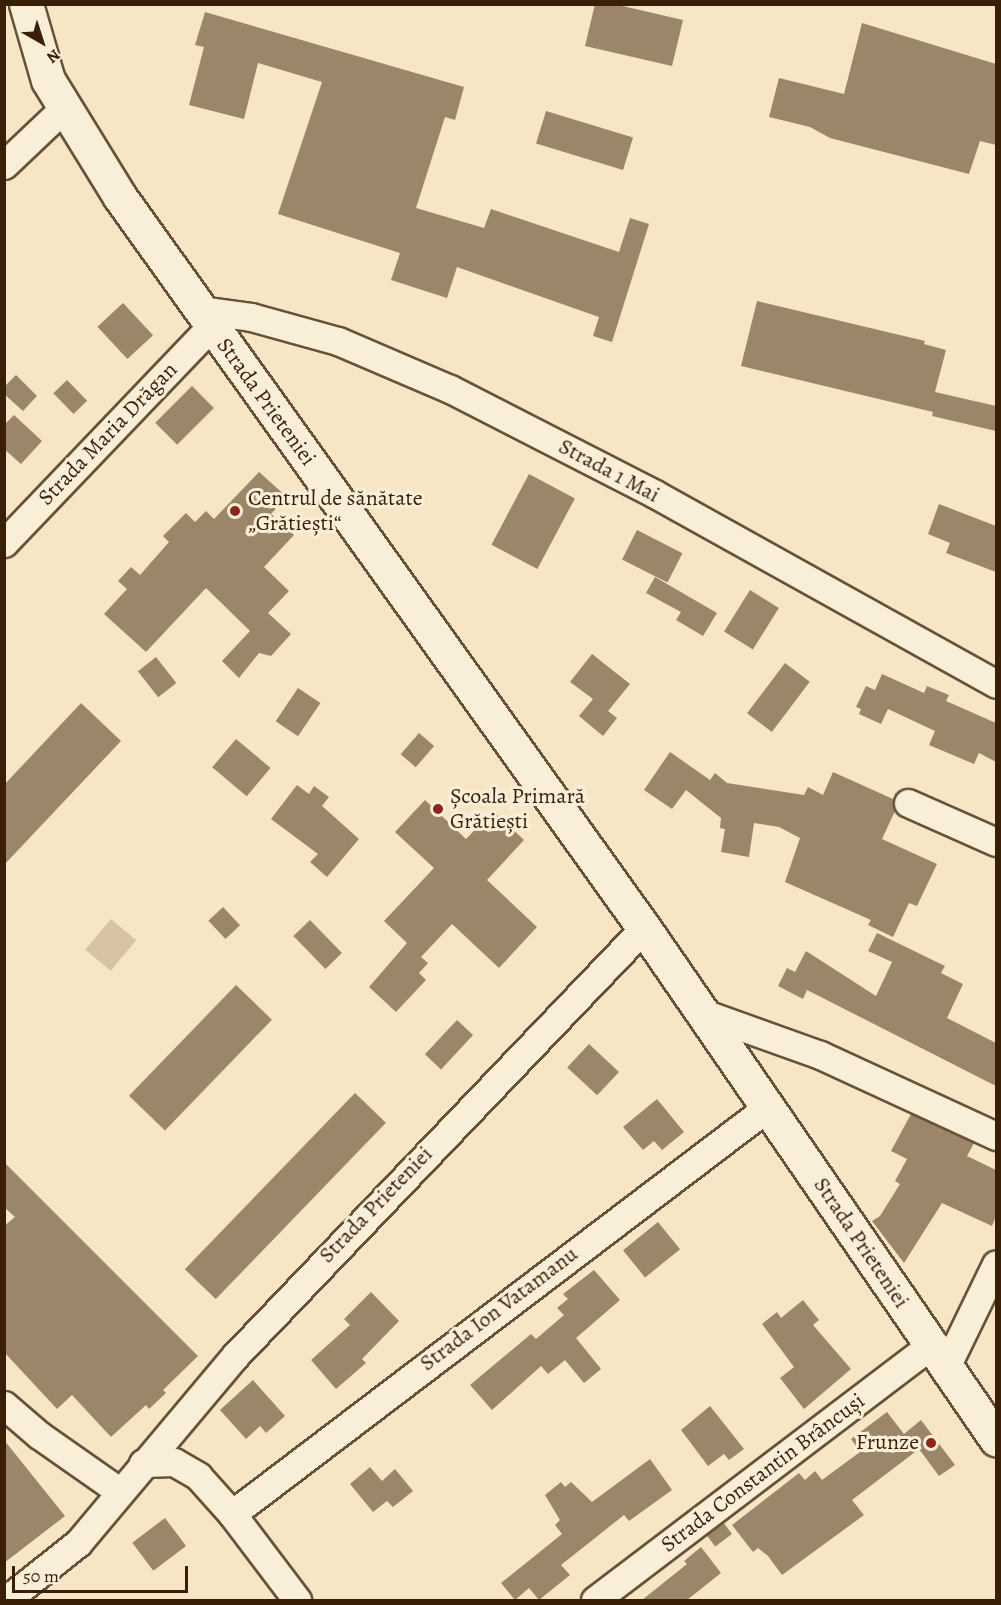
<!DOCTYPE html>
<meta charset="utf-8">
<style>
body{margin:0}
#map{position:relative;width:1001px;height:1605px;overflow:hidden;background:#f6e6c5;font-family:Alegreya,serif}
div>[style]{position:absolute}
.green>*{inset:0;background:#d6c4a5;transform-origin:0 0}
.building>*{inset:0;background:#9b866a;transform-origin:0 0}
.roads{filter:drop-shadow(2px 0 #685137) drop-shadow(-2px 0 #685137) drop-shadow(0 2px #685137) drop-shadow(0 -2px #685137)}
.street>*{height:27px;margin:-13.5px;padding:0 13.5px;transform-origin:13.5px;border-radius:13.5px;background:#f9efd9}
.secondary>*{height:33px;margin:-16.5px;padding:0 16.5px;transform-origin:16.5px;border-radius:16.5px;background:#f9efd9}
.dots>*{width:16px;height:16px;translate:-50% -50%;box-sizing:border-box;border:3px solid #f9efd9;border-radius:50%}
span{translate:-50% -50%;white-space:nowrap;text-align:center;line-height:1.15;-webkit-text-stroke:6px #f9efd9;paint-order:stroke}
.street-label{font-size:22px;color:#391f08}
.poi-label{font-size:22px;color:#391f08}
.left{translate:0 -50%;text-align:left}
.right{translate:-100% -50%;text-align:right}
.frame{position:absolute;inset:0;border:6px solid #391f08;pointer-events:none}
.north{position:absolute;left:12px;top:12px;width:60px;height:60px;-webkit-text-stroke:4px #f9efd9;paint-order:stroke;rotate:141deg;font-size:16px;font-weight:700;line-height:24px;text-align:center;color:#391f08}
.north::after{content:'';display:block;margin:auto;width:21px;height:27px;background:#391f08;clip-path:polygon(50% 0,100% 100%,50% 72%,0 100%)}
.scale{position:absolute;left:12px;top:1566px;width:176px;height:27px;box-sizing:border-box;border:3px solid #391f08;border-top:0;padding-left:8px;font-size:18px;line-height:21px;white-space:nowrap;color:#391f08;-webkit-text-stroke:4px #f9efd9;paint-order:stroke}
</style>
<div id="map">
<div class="green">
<i style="left:111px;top:919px;width:33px;height:40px;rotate:40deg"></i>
</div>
<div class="building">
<i style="clip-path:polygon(595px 4px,614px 4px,683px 20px,672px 66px,585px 46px)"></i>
<i style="clip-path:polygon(205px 12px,464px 87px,455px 120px,445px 117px,416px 208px,484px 228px,491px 209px,619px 252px,630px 218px,649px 224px,612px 342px,593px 336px,599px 317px,457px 267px,447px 298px,391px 280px,400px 253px,278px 214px,322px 82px,258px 63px,244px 119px,189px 105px,204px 47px,195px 45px)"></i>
<i style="clip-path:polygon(862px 23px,996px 64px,996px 145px,980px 141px,969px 174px,830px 138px,810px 127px,769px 117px,779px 78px,844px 94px)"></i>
<i style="left:546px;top:111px;width:91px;height:34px;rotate:17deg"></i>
<i style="clip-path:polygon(757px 301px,925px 341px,924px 344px,946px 350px,935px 392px,996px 406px,996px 431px,932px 416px,933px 412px,741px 366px)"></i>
<i style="left:123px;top:303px;width:44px;height:35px;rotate:47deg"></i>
<i style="clip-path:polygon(16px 375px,37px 396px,23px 411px,4px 394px,4px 387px)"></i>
<i style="left:67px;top:380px;width:29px;height:19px;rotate:46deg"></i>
<i style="left:192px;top:386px;width:31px;height:52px;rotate:45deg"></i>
<i style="clip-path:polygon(14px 415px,42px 441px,21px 464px,4px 449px,4px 425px)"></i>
<i style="clip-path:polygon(259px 472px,287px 497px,271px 514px,294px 535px,264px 567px,289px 591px,268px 613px,291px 634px,271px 656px,259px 653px,239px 678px,222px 661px,250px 631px,206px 588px,146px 652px,104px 614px,127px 589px,118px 581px,131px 567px,140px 575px,169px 542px,163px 536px,186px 513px,195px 522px,206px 511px,214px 519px)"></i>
<i style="left:529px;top:474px;width:52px;height:80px;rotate:28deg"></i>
<i style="clip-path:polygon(939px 504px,996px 526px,996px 572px,946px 553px,950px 543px,928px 534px)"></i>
<i style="left:637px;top:530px;width:51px;height:33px;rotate:27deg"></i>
<i style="clip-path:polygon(655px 577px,717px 613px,703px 636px,676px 620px,681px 612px,646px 593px)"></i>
<i style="left:750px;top:590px;width:34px;height:49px;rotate:32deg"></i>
<i style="clip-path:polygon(592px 654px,630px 684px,608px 711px,617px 718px,603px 736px,579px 716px,593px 699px,570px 682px)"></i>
<i style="left:156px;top:657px;width:33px;height:23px;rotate:52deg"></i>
<i style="left:785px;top:663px;width:31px;height:63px;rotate:37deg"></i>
<i style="clip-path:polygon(882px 674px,924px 693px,927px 686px,949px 695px,946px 701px,996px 723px,996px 762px,979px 753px,974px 764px,929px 745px,935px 731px,888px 709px,881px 724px,859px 714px,861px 709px,856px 707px,866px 686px,875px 690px)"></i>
<i style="left:298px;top:688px;width:27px;height:40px;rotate:34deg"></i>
<i style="clip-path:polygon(81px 703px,121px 741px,4px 865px,4px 785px)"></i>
<i style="left:419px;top:733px;width:20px;height:28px;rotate:41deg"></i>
<i style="left:236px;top:739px;width:45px;height:37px;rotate:40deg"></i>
<i style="clip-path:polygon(670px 752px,710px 780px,715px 773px,727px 783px,804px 795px,808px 787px,823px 795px,833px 772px,893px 799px,895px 811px,882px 839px,937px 864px,917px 906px,909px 903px,893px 937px,868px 925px,871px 920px,785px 882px,800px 838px,779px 827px,754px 823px,749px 857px,721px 852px,725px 829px,720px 828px,721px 818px,686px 790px,672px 809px,644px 790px)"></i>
<i style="clip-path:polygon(297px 785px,309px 794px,314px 786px,329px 797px,322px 806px,359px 839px,327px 877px,310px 862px,318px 854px,271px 819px)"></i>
<i style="clip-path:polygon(425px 800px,466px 839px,493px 811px,524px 840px,487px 880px,537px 927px,499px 968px,452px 924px,421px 957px,428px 963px,419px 973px,426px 980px,396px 1012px,369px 987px,407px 943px,384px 921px,434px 868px,395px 832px)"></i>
<i style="left:223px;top:907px;width:25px;height:20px;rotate:47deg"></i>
<i style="left:310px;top:920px;width:46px;height:23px;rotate:46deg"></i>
<i style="clip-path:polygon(877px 933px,945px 966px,941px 973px,963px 984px,947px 1018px,996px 1043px,996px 1086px,807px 990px,803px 999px,778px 986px,787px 968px,795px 972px,806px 951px,876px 996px,892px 962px,868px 951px)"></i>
<i style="left:236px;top:985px;width:50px;height:154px;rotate:44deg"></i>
<i style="left:457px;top:1020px;width:22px;height:47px;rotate:43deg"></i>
<i style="left:589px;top:1044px;width:41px;height:32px;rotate:43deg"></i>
<i style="left:355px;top:1093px;width:43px;height:245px;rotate:44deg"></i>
<i style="clip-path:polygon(657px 1099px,684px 1132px,662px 1150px,654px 1141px,643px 1150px,623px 1127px)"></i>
<i style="clip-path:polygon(911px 1114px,974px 1143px,967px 1156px,996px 1170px,996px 1216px,992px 1226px,942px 1203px,904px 1263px,872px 1221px,880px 1216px,900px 1184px,895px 1181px,907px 1159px,891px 1151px)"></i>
<i style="clip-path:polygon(4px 1162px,198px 1356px,163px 1390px,166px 1393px,149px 1409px,146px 1405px,111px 1437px,72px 1395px,57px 1409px,4px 1352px,4px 1226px,15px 1217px,4px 1207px)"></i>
<i style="left:658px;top:1222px;width:35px;height:45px;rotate:51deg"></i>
<i style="clip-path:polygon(594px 1270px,620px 1300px,576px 1338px,601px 1369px,584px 1383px,565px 1360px,548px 1374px,541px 1366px,492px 1410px,470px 1385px,531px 1334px,536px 1339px,564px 1315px,557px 1308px,568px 1299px,563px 1294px)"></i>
<i style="clip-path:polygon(371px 1292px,399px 1321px,362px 1359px,366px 1363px,336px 1389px,311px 1360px,350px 1325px,344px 1319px)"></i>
<i style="clip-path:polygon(803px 1300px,819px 1320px,813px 1325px,851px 1369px,804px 1409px,780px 1378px,794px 1367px,762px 1324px,777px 1312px,781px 1318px)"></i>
<i style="clip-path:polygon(253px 1380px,285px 1416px,266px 1433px,260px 1426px,246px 1439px,220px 1410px)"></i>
<i style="clip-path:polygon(710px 1406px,744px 1449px,729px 1460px,724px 1454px,708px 1466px,681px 1430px)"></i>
<i style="clip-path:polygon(887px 1412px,904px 1434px,921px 1420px,955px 1465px,939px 1476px,919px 1449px,852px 1500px,864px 1515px,782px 1575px,768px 1556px,758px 1548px,753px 1552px,732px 1525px,799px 1473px,805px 1480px,815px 1471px,822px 1480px,860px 1452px,851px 1439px)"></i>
<i style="clip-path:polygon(4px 1440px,65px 1516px,4px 1563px)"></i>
<i style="clip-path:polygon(650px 1459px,672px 1490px,629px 1521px,624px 1515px,561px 1565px,570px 1575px,539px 1600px,529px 1588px,515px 1600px,501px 1583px,562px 1534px,555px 1525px,560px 1520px,545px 1495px,561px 1482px,565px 1487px,571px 1482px,592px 1502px)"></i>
<i style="clip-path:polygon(370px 1467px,382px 1481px,395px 1469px,413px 1491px,393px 1507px,387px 1501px,373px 1512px,350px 1484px)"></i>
<i style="left:165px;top:1518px;width:35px;height:41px;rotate:53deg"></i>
<i style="left:723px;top:1522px;width:15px;height:21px;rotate:53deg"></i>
<i style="clip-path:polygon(701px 1547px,721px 1573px,687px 1600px,642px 1600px,687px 1564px,684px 1561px)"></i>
</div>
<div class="roads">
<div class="street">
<i style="left:4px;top:165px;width:81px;rotate:-43.5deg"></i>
<i style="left:201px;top:310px;width:50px;rotate:8deg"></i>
<i style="left:251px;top:317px;width:90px;rotate:15.4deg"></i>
<i style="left:338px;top:341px;width:122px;rotate:23.2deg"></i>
<i style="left:450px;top:389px;width:230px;rotate:27.1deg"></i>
<i style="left:655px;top:494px;width:390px;rotate:29.1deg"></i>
<i style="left:4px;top:543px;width:301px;rotate:-46.3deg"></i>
<i style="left:908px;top:803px;width:96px;rotate:23.9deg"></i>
<i style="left:703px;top:1013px;width:124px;rotate:19.7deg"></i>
<i style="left:820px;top:1055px;width:194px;rotate:24.7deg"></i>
<i style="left:946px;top:1367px;width:114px;rotate:-64.1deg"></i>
<i style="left:4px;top:1405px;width:46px;rotate:40.6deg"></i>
<i style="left:39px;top:1435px;width:98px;rotate:35deg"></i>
<i style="left:143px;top:1463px;width:31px;rotate:-2deg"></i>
<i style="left:174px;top:1462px;width:28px;rotate:30deg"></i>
<i style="left:198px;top:1476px;width:51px;rotate:48.2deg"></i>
<i style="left:232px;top:1514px;width:108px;rotate:52.9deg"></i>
<i style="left:232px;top:1514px;width:673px;rotate:-37.21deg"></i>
<i style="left:6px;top:1600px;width:92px;rotate:-38.4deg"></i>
<i style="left:78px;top:1543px;width:244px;rotate:-50deg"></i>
<i style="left:235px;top:1356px;width:592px;rotate:-46.3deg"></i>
<i style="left:595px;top:1600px;width:422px;rotate:-37.2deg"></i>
</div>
<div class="secondary">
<i style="left:26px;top:4px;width:79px;rotate:73.9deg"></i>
<i style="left:48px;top:80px;width:137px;rotate:58.4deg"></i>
<i style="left:120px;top:197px;width:899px;rotate:54.37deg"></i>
<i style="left:644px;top:928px;width:621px;rotate:55.44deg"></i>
</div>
</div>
<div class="dots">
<i style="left:235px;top:511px;background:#8f2418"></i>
<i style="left:438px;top:809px;background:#8f2418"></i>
<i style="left:931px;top:1443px;background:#8f2418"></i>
</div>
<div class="street-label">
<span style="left:266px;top:402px;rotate:54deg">Strada Prieteniei</span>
<span style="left:108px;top:434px;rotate:-46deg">Strada Maria Drăgan</span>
<span style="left:609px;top:471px;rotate:28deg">Strada 1 Mai</span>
<span style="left:376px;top:1205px;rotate:-46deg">Strada Prieteniei</span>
<span style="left:861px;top:1243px;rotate:56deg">Strada Prieteniei</span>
<span style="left:499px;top:1309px;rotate:-37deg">Strada Ion Vatamanu</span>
<span style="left:763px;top:1473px;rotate:-37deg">Strada Constantin Brâncuși</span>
</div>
<div class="poi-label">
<span class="left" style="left:248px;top:511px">Centrul de sănătate<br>„Grătiești“</span>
<span class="left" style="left:450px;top:809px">Școala Primară<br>Grătiești</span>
<span class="right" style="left:919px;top:1443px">Frunze</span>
</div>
<div class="frame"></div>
<div class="north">N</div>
<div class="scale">50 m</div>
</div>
